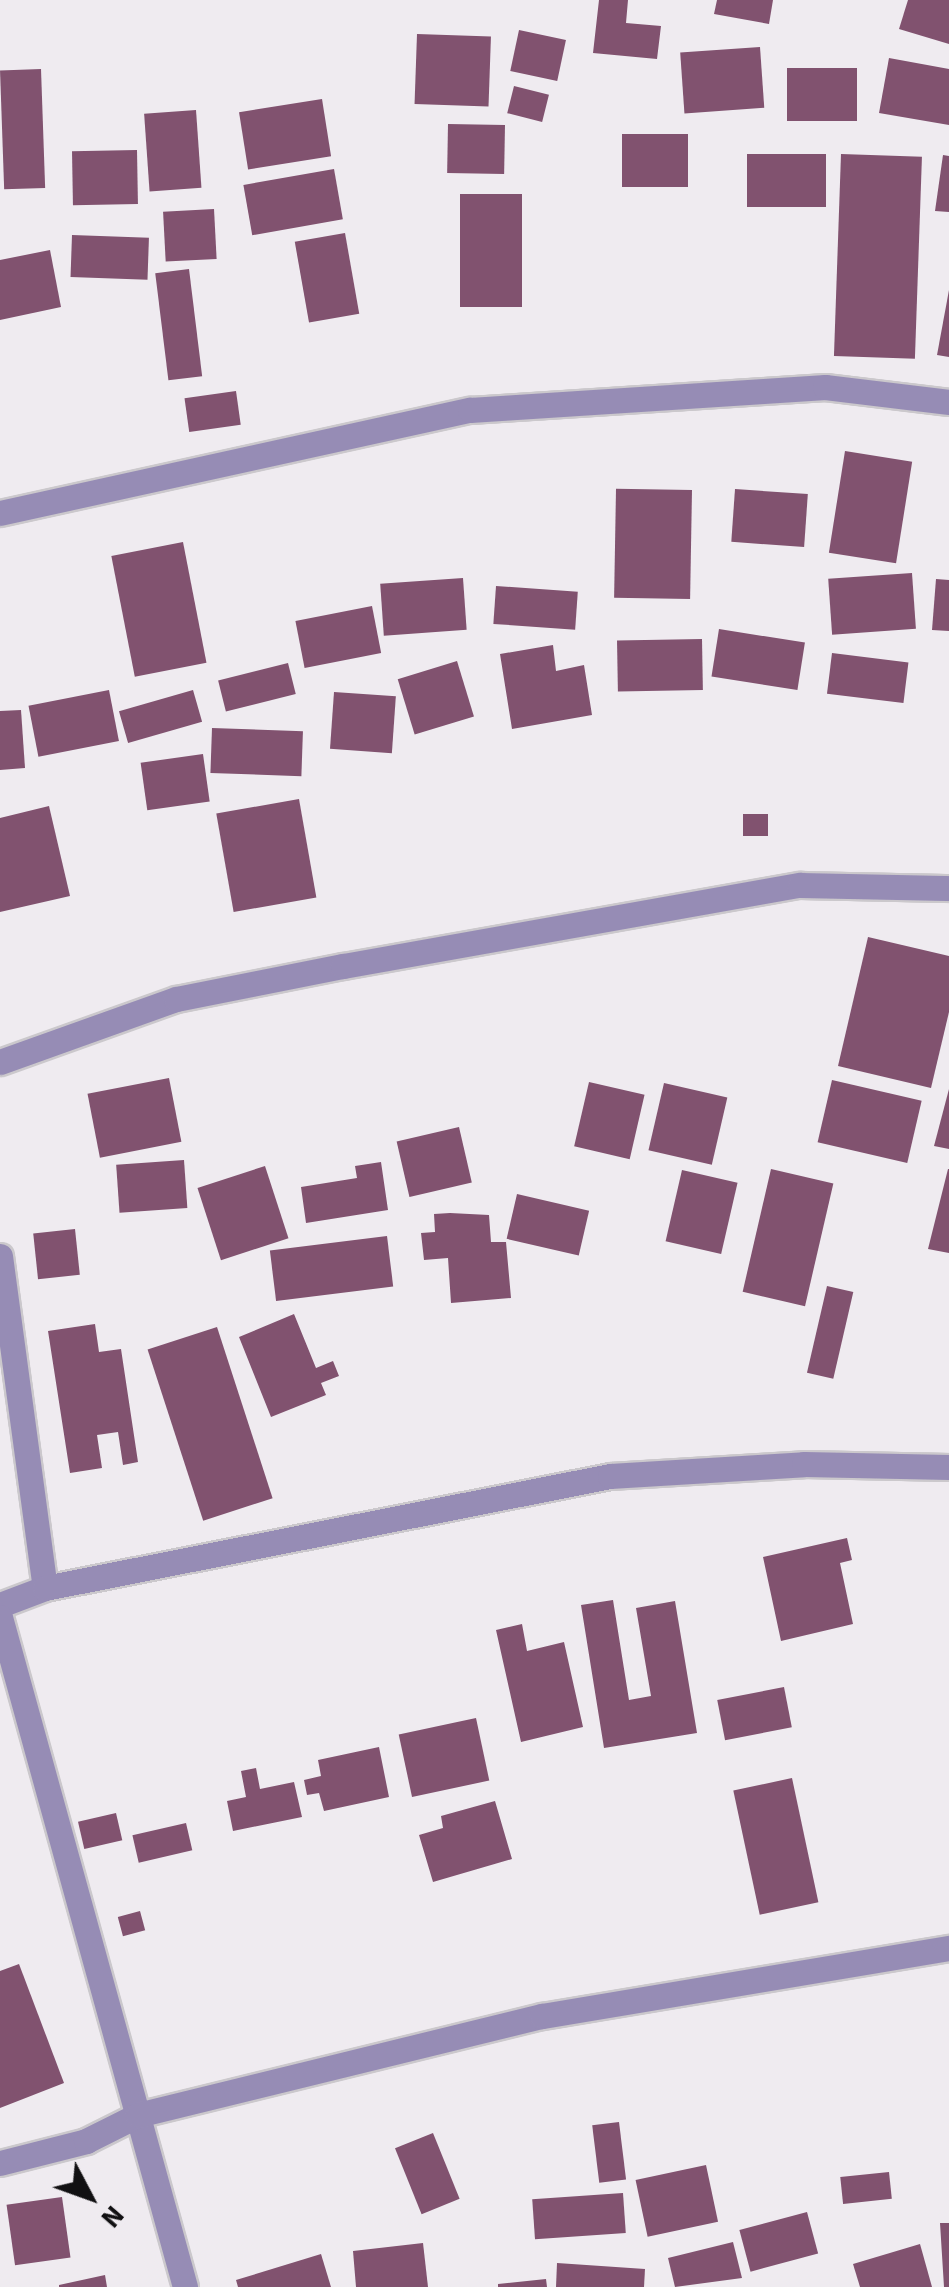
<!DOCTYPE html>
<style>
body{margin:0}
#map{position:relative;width:949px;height:2287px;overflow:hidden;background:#efebf0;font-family:"Source Sans 3",sans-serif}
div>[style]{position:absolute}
.building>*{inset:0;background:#81526f;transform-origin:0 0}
.roads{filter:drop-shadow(2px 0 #cbc8cc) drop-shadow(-2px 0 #cbc8cc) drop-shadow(0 2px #cbc8cc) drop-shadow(0 -2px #cbc8cc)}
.minor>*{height:25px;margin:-12.5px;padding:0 12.5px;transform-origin:12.5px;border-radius:12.5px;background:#968cb5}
span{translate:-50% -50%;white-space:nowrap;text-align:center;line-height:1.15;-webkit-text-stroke:8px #efebf0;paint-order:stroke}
.north{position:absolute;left:40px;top:2147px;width:100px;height:100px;-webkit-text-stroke:8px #efebf0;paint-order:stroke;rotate:131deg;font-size:28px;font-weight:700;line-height:40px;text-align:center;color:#111012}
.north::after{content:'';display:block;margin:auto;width:35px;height:45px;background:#111012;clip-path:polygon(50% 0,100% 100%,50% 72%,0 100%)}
</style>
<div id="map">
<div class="building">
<i style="clip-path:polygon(599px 0,628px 0,626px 23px,661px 26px,657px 59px,593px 53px)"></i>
<i style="clip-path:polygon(717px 0,773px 0,769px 24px,714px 14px)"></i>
<i style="clip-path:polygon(908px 0,949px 0,949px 44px,899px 29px)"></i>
<i style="left:519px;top:30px;width:48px;height:42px;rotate:12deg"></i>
<i style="left:417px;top:34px;width:74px;height:70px;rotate:2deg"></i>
<i style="left:760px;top:47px;width:61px;height:80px;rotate:86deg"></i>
<i style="clip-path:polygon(889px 58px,949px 69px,949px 125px,879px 113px)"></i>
<i style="left:857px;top:68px;width:53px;height:70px;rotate:90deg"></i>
<i style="left:41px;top:69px;width:119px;height:41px;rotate:88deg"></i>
<i style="left:514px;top:86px;width:36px;height:28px;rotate:14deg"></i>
<i style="left:322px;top:99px;width:58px;height:84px;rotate:81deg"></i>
<i style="left:196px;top:110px;width:78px;height:52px;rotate:86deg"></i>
<i style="left:448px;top:124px;width:57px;height:49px;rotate:1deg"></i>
<i style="left:622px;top:134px;width:66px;height:53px"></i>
<i style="left:137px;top:150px;width:54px;height:65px;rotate:89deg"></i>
<i style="left:826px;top:154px;width:53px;height:79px;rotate:90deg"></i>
<i style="left:841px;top:154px;width:81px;height:202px;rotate:2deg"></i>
<i style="clip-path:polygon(943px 155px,949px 156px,949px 212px,935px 211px)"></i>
<i style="left:334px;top:169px;width:51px;height:92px;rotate:80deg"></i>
<i style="left:460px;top:194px;width:62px;height:113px"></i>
<i style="left:214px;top:209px;width:50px;height:51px;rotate:87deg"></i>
<i style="left:345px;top:233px;width:82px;height:51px;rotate:80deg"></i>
<i style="left:72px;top:235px;width:77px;height:42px;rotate:2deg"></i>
<i style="clip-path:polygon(50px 250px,61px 307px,0 320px,0 260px)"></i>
<i style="left:189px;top:269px;width:108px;height:34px;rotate:83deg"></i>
<i style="clip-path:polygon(949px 290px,949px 357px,937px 355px)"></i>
<i style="left:236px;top:391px;width:34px;height:52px;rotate:82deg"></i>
<i style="left:845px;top:451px;width:68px;height:103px;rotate:9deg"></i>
<i style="left:735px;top:489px;width:73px;height:53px;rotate:4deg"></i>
<i style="left:692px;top:490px;width:109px;height:76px;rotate:91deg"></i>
<i style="left:183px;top:542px;width:123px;height:73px;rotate:79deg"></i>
<i style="left:912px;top:573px;width:56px;height:84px;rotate:86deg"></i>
<i style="left:463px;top:578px;width:52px;height:83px;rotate:86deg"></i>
<i style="clip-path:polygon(936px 579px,949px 580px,949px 631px,932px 630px)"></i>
<i style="left:496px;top:586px;width:82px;height:38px;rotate:4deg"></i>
<i style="left:372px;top:606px;width:48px;height:78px;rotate:79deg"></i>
<i style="left:719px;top:629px;width:87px;height:48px;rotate:9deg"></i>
<i style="left:702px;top:639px;width:51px;height:85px;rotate:89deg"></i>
<i style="clip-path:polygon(553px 645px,556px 671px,584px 665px,592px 715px,512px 729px,500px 654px)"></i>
<i style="left:832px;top:653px;width:77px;height:41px;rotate:7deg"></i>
<i style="left:457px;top:661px;width:58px;height:62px;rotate:73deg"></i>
<i style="left:288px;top:663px;width:32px;height:72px;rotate:76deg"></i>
<i style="left:109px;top:690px;width:52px;height:82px;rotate:79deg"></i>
<i style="left:193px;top:690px;width:33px;height:77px;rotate:74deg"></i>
<i style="left:334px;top:692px;width:62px;height:57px;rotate:4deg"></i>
<i style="clip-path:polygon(21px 710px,25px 768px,0 770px,0 711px)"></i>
<i style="left:212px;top:728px;width:91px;height:45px;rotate:2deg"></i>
<i style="left:203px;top:754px;width:48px;height:63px;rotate:82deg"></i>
<i style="left:299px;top:799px;width:100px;height:84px;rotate:80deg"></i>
<i style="clip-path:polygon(49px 806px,70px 896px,0 912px,0 818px)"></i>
<i style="left:743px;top:814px;width:25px;height:22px"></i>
<i style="clip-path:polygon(868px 937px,949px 956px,949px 1012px,931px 1088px,838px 1066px)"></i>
<i style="left:169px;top:1078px;width:65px;height:83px;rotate:79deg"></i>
<i style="left:832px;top:1080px;width:92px;height:64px;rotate:13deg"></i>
<i style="left:589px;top:1082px;width:57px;height:66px;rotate:13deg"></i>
<i style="left:664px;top:1083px;width:65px;height:69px;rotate:13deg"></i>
<i style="clip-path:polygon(949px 1089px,949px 1149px,934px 1146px)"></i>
<i style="left:459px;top:1127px;width:57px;height:64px;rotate:77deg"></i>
<i style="left:184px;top:1160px;width:48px;height:68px;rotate:86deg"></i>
<i style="clip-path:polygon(381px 1162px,388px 1210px,306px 1223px,301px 1187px,357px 1178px,355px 1166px)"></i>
<i style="left:265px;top:1166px;width:76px;height:71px;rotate:72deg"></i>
<i style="left:771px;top:1169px;width:64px;height:126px;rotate:13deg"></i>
<i style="clip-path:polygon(948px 1169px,949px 1169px,949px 1253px,928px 1249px)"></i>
<i style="left:682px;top:1170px;width:57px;height:73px;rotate:13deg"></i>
<i style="left:517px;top:1194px;width:74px;height:46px;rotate:13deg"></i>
<i style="clip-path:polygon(450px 1213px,489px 1215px,491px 1242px,506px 1242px,511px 1298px,451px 1303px,448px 1258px,424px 1260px,421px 1233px,435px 1232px,434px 1214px)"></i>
<i style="left:75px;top:1229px;width:46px;height:42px;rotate:84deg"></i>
<i style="left:387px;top:1236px;width:51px;height:118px;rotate:83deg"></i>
<i style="left:827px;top:1286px;width:27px;height:89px;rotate:13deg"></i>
<i style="clip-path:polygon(294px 1314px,316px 1368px,333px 1361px,339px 1376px,321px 1383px,326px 1395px,271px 1417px,239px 1337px)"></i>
<i style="clip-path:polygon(95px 1324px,99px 1352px,121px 1349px,138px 1462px,123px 1465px,118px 1432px,97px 1435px,102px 1468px,70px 1473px,48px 1331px)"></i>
<i style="left:217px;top:1327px;width:180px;height:73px;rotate:72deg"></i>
<i style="clip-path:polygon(847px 1538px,852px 1560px,840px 1563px,853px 1624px,781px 1641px,763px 1557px)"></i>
<i style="clip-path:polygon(613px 1600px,629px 1700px,651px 1696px,636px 1608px,675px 1601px,697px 1733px,604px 1748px,581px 1605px)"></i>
<i style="clip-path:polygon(522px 1624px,527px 1651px,564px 1642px,583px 1727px,521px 1742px,496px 1630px)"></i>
<i style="left:784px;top:1687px;width:41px;height:68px;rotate:79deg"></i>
<i style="left:476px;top:1718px;width:64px;height:79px;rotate:78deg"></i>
<i style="clip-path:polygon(379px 1747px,389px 1797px,324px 1811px,319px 1793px,307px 1795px,304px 1780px,321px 1776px,318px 1760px)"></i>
<i style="clip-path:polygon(256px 1768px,260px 1789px,294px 1782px,302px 1817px,233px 1831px,227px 1801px,246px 1797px,241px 1771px)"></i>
<i style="left:792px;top:1778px;width:127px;height:60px;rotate:78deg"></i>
<i style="clip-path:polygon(495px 1801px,512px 1859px,433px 1882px,419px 1835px,443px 1828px,441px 1816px)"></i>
<i style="left:116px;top:1813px;width:28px;height:39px;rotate:77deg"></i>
<i style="left:186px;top:1823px;width:28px;height:55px;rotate:77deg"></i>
<i style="left:140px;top:1911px;width:20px;height:23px;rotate:75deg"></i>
<i style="clip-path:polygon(19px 1964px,64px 2083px,0 2108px,0 1971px)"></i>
<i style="left:619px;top:2122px;width:58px;height:27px;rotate:83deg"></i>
<i style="left:433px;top:2133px;width:71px;height:41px;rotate:68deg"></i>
<i style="left:706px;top:2165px;width:58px;height:72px;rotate:78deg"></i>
<i style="left:889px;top:2172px;width:27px;height:49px;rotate:84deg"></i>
<i style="left:623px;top:2193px;width:40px;height:91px;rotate:86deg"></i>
<i style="left:62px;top:2197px;width:61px;height:56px;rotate:82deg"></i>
<i style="left:807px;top:2212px;width:43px;height:70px;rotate:75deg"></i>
<i style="clip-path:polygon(940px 2223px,949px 2223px,949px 2287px,944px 2287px)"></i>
<i style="clip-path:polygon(733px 2242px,742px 2278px,675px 2287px,668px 2258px)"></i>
<i style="clip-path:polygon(423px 2243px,428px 2287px,356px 2287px,353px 2251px)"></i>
<i style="clip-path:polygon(920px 2244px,932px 2287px,860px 2287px,853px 2264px)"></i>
<i style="clip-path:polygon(321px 2254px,331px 2287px,238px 2287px,236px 2280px)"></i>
<i style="clip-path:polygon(557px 2263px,645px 2269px,644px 2287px,556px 2287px)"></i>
<i style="clip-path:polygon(105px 2275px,107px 2287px,59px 2287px,59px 2285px)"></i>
<i style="clip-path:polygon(546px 2279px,547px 2287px,498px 2287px,498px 2284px)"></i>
</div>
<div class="roads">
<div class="minor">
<i style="left:0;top:513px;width:481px;rotate:-12.4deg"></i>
<i style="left:470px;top:410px;width:356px;rotate:-3.7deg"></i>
<i style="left:825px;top:387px;width:125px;rotate:6.9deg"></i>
<i style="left:0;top:1062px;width:187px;rotate:-19.7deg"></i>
<i style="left:176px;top:999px;width:170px;rotate:-11.2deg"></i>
<i style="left:343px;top:966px;width:464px;rotate:-10.1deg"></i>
<i style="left:800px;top:885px;width:149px;rotate:1.2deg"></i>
<i style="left:0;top:1256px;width:335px;rotate:82.3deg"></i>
<i style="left:0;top:1605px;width:48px;rotate:-20.7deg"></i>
<i style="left:45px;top:1588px;width:576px;rotate:-11.21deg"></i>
<i style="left:610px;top:1476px;width:194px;rotate:-3.5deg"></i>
<i style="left:804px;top:1464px;width:145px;rotate:1.2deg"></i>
<i style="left:0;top:1617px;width:695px;rotate:74.56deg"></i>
<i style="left:0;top:2163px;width:89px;rotate:-14.3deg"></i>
<i style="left:86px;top:2141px;width:58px;rotate:-26.6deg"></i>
<i style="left:138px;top:2115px;width:416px;rotate:-13.8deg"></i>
<i style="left:542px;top:2016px;width:413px;rotate:-9.5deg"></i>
</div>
</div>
<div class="north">N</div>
</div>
